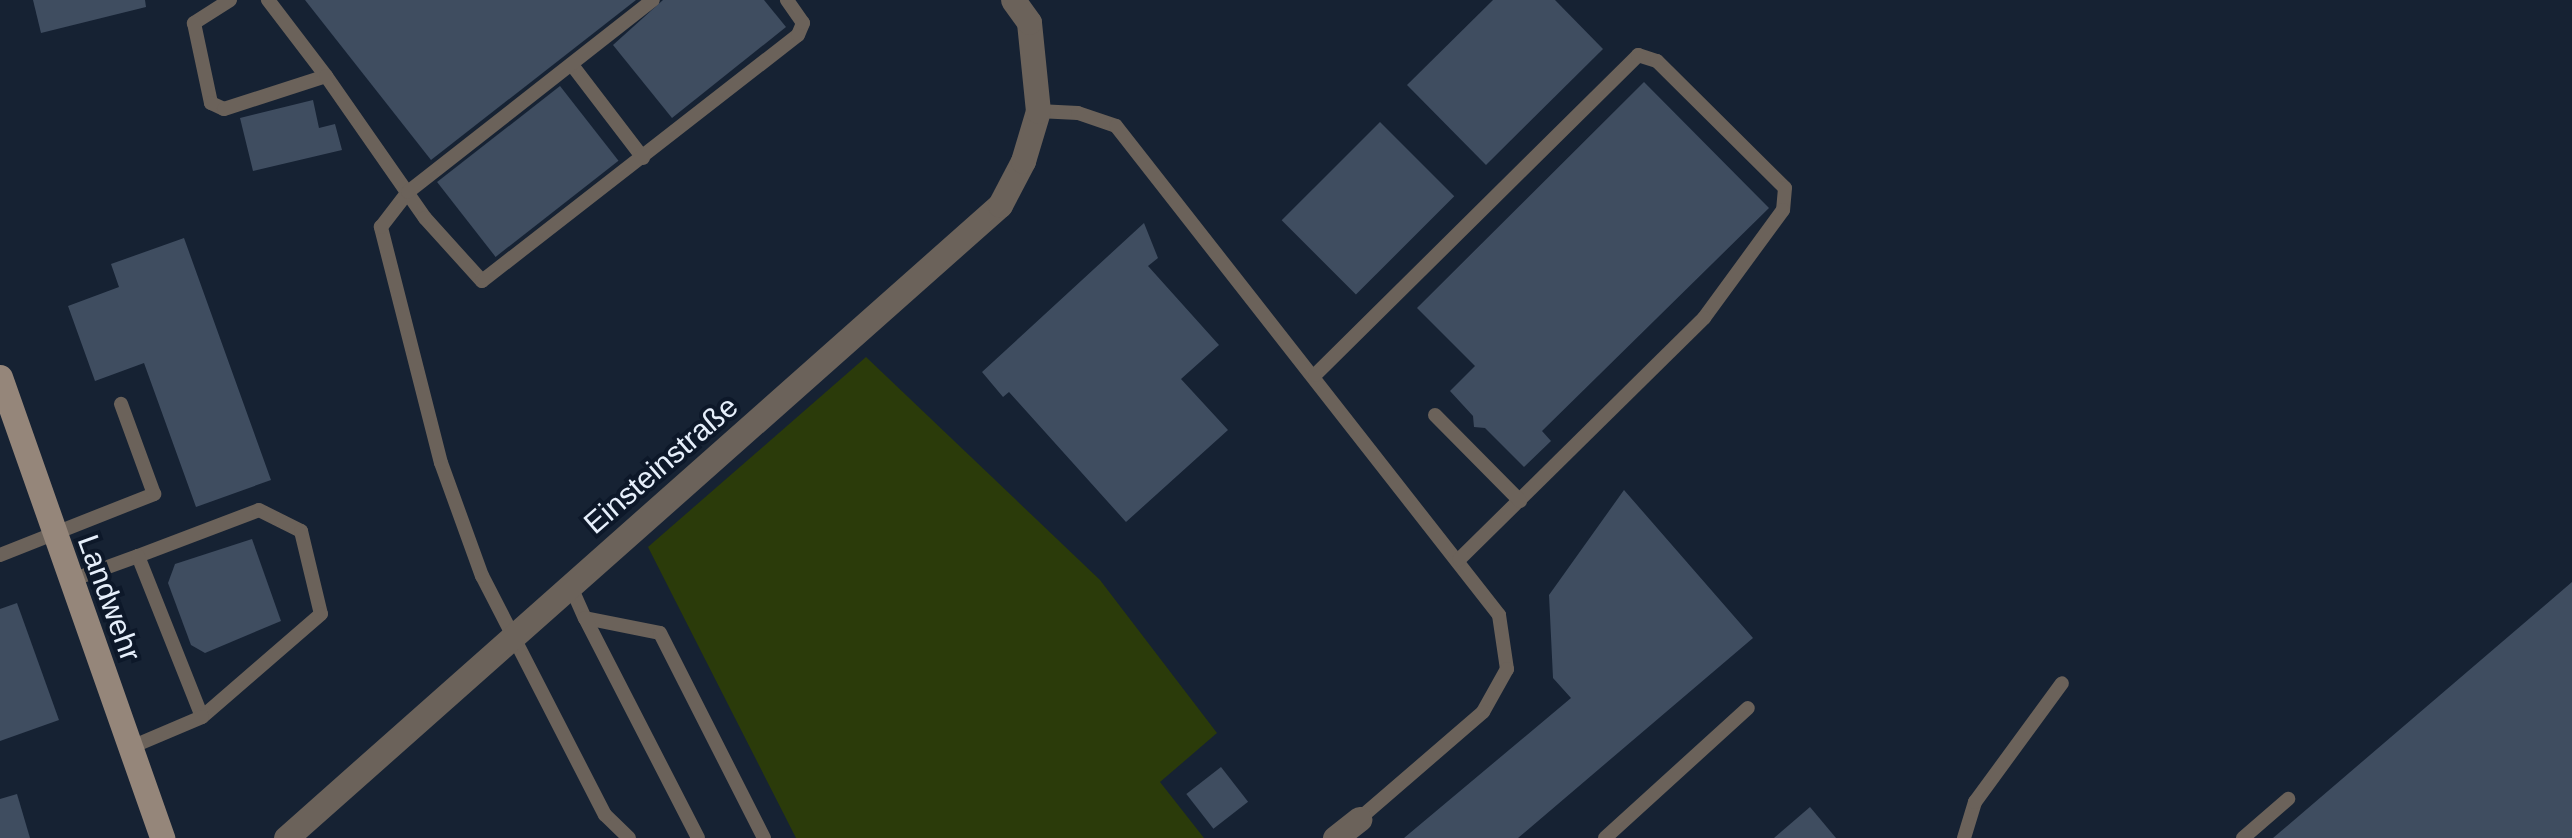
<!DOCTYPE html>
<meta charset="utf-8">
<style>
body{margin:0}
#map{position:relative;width:2572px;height:838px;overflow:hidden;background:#162233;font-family:Arial,sans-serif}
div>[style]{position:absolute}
.green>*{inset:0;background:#2b3b0a}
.building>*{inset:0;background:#3f4d60;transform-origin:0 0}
.lane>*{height:14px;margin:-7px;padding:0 7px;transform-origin:7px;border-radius:7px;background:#6b625a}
.street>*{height:25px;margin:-12.5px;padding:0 12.5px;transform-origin:12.5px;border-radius:12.5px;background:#6b625a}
.secondary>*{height:25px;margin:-12.5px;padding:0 12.5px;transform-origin:12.5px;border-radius:12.5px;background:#95867a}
span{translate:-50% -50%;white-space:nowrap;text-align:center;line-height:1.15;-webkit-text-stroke:8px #0d1829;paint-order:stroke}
.street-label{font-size:30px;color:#e6effb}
</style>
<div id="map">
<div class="green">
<i style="clip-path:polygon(866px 357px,1100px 580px,1217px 733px,1160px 782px,1204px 838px,796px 838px,648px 547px)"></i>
</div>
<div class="building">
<i style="clip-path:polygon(33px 0,145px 0,146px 7px,41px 33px)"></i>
<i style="clip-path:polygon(305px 0,636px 0,431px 160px)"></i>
<i style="clip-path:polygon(663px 0,764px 0,786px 27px,672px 118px,613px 45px)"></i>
<i style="clip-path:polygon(1493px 0,1555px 0,1603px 49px,1486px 165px,1407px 85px)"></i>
<i style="clip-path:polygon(1644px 82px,1769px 208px,1542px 431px,1551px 441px,1524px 467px,1485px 428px,1474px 427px,1473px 416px,1450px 391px,1475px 366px,1417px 308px)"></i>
<i style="left:560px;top:86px;width:95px;height:156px;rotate:52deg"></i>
<i style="clip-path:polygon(313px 100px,319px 128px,335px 124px,342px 150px,253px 171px,240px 118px)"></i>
<i style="left:1380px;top:122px;width:105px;height:139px;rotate:45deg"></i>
<i style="clip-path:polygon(1144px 223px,1158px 258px,1148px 266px,1219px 345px,1181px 379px,1228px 430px,1126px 522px,1009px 392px,1003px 397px,982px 372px)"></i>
<i style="clip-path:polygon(184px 238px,271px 480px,196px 507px,144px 363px,95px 381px,68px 306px,119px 287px,111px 264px)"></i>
<i style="clip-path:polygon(1624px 490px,1753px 638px,1518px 838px,1404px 838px,1571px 698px,1553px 678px,1549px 595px)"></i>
<i style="clip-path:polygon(252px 539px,281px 621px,205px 653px,191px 645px,168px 583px,175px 564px)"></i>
<i style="clip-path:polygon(2572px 582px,2572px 838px,2273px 838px,2349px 773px)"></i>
<i style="clip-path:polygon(17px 603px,59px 720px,0 741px,0 609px)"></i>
<i style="left:1221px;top:767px;width:44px;height:44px;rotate:52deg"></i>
<i style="clip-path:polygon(17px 794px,30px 838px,0 838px,0 799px)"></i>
<i style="clip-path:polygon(1810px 807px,1836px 838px,1774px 838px)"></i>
</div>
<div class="lane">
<i style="left:230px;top:0;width:43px;rotate:147.4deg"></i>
<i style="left:194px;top:23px;width:82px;rotate:78deg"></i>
<i style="left:211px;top:103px;width:14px;rotate:25deg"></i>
<i style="left:224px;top:109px;width:107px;rotate:-17.9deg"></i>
<i style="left:326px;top:76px;width:96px;rotate:-127.3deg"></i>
<i style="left:572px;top:65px;width:117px;rotate:52.6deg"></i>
<i style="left:326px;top:76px;width:173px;rotate:55.1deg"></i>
<i style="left:425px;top:218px;width:85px;rotate:47.9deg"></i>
<i style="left:482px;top:281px;width:400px;rotate:-37.9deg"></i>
<i style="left:798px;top:35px;width:13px;rotate:-67deg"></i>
<i style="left:803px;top:23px;width:28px;rotate:-125deg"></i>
<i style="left:1038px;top:111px;width:40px;rotate:2.9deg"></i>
<i style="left:1078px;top:113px;width:40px;rotate:18.9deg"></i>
<i style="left:1116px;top:126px;width:621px;rotate:51.93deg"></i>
<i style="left:1499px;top:615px;width:55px;rotate:81.6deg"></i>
<i style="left:1507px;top:669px;width:49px;rotate:119.2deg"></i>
<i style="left:1483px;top:712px;width:164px;rotate:139.2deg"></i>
<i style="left:1315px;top:375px;width:455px;rotate:-44.7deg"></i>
<i style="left:1638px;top:55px;width:20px;rotate:18deg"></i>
<i style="left:1657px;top:61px;width:180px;rotate:44.8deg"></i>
<i style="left:1785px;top:188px;width:22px;rotate:95deg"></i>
<i style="left:1783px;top:210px;width:134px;rotate:126.2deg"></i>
<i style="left:1704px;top:318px;width:344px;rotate:135.4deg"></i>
<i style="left:1435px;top:415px;width:121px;rotate:45.3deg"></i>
<i style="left:0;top:555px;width:166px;rotate:-21.6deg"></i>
<i style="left:154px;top:494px;width:96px;rotate:-110.1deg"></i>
<i style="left:138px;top:556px;width:129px;rotate:-20.8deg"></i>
<i style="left:259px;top:510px;width:47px;rotate:26.6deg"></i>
<i style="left:301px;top:531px;width:85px;rotate:76.5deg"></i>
<i style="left:321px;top:614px;width:157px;rotate:139.1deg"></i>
<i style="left:69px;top:581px;width:73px;rotate:-19.9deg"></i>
<i style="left:138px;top:556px;width:173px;rotate:68.3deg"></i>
<i style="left:202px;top:717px;width:79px;rotate:157deg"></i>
<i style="left:571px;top:587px;width:34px;rotate:66deg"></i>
<i style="left:585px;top:618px;width:76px;rotate:11.3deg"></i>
<i style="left:660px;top:633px;width:230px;rotate:63.1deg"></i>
<i style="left:585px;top:618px;width:247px;rotate:62.8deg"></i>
<i style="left:629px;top:838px;width:33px;rotate:-136deg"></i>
<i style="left:605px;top:815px;width:269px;rotate:-117.2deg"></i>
<i style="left:482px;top:576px;width:120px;rotate:-109.9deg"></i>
<i style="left:441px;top:463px;width:244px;rotate:-104.3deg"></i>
<i style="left:381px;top:227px;width:44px;rotate:-52.4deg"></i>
<i style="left:408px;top:192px;width:311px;rotate:-38.1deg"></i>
<i style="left:1605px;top:838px;width:193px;rotate:-42.3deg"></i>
<i style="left:1964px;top:838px;width:38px;rotate:-73deg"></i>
<i style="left:1975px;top:802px;width:147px;rotate:-53.8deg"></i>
<i style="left:2243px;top:838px;width:60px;rotate:-40.9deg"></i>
</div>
<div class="street">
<i style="left:286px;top:838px;width:954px;rotate:-41.56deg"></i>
<i style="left:1000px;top:205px;width:50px;rotate:-62.4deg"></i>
<i style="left:1023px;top:161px;width:52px;rotate:-73.3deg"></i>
<i style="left:1038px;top:111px;width:89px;rotate:-95.8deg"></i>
<i style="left:1029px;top:22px;width:27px;rotate:-126deg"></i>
<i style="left:1335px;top:838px;width:31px;rotate:-38deg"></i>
</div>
<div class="secondary">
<i style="left:0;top:377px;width:489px;rotate:70.6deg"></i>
</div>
<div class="street-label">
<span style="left:661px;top:465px;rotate:-41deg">Einsteinstraße</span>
<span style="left:109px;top:598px;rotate:70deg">Landwehr</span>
</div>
</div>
